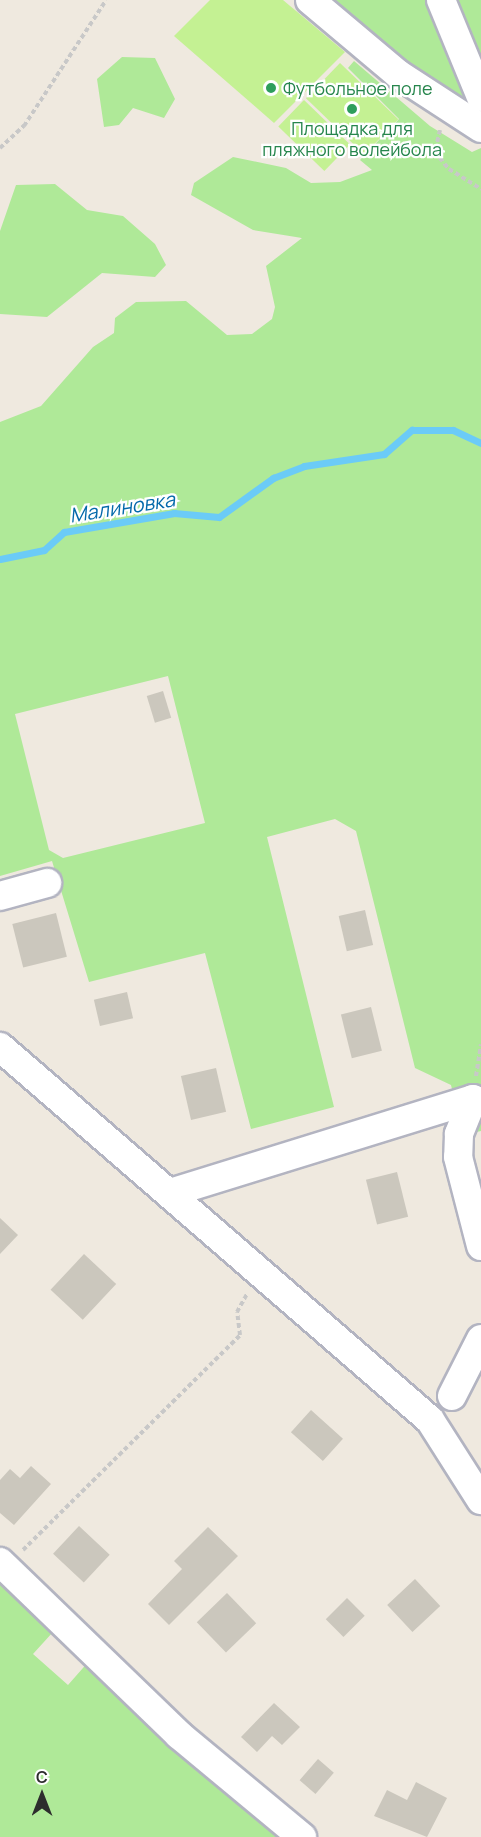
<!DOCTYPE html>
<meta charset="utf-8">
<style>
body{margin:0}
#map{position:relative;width:481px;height:1837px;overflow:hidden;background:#efe9df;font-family:Manrope,sans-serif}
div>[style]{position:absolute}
.green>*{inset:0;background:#afe998}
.pitch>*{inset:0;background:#c4f193;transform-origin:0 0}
.stream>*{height:7px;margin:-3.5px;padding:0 3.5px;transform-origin:3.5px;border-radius:3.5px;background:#6bcbf7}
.building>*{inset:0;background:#cbc7bd;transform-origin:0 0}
.path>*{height:4px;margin-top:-2px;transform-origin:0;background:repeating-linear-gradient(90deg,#c8c8c8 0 4.5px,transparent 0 7.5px)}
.roads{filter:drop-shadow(2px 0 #b3b4c1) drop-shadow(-2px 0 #b3b4c1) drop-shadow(0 2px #b3b4c1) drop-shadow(0 -2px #b3b4c1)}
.minor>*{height:28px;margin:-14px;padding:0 14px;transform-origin:14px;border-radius:14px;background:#fff}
.dots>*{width:16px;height:16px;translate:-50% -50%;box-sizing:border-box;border:3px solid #fff;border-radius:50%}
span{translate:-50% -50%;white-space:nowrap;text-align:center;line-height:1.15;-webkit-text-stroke:4.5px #fff;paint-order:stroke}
.leisure-label{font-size:18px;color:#27864d}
.left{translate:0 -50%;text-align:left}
.water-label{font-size:20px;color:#0469aa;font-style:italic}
.north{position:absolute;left:12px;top:1765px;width:60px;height:60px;-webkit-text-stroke:4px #fff;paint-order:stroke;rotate:0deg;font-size:16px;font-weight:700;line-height:24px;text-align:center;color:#2d2d2d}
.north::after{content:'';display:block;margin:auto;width:21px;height:27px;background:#2d2d2d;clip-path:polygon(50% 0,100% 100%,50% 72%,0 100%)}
</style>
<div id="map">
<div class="green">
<i style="clip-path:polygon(310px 0,481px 0,481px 133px)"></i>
<i style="clip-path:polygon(122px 57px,155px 58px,175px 99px,164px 118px,133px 108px,119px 125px,104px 127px,97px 79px)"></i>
<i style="clip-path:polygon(evenodd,354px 61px,430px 126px,472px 152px,481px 148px,481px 1131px,463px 1135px,451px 1085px,415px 1068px,356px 831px,335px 819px,267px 837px,334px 1107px,251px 1129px,205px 953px,89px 982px,52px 861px,0 876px,0 422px,41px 406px,93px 347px,114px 333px,115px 318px,136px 302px,186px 301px,227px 335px,252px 334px,272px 319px,275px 307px,266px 266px,302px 238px,253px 230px,191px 195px,194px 183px,233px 157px,286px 168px,311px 183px,340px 182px,372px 170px,360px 160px,399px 119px,348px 68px,354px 61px,168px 676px,205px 823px,63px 858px,49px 850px,15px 714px,168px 676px)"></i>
<i style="clip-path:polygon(55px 184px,87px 210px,123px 216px,155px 244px,166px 265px,155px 277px,102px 273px,47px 317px,0 314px,0 231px,16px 185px)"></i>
<i style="clip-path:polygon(0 1577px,53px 1632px,33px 1654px,68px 1685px,90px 1660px,285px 1837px,0 1837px)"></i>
</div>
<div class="pitch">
<i style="clip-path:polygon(210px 0,283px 0,345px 52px,274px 123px,174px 36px)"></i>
<i style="left:340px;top:63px;width:81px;height:49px;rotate:44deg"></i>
<i style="left:304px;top:100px;width:64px;height:37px;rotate:44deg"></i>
</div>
<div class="stream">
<i style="left:0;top:559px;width:45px;rotate:-11.6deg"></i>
<i style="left:44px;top:550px;width:27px;rotate:-42deg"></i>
<i style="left:64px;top:532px;width:112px;rotate:-9.8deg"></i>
<i style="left:174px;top:513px;width:45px;rotate:5.1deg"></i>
<i style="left:219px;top:517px;width:67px;rotate:-35.8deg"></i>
<i style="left:273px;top:478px;width:33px;rotate:-21deg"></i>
<i style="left:304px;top:466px;width:81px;rotate:-8.5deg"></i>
<i style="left:384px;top:454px;width:37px;rotate:-41deg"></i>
<i style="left:412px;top:430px;width:41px"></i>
<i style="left:453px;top:430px;width:31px;rotate:25deg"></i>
</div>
<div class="building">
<i style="left:163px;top:691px;width:28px;height:17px;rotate:73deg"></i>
<i style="left:365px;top:910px;width:36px;height:27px;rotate:77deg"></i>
<i style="left:56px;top:913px;width:45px;height:45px;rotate:76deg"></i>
<i style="left:127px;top:992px;width:27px;height:34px;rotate:77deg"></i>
<i style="left:371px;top:1007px;width:45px;height:31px;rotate:76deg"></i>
<i style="left:216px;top:1068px;width:45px;height:36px;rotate:77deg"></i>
<i style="left:397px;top:1172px;width:46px;height:32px;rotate:76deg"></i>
<i style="clip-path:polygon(0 1218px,18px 1235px,0 1254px)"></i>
<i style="left:84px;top:1254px;width:44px;height:49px;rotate:43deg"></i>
<i style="left:311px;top:1410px;width:43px;height:30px;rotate:42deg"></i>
<i style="clip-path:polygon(31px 1466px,51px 1484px,14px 1525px,0 1513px,0 1480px,10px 1469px,20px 1478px)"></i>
<i style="left:79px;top:1526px;width:42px;height:38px;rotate:43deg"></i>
<i style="clip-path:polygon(208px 1527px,238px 1556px,169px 1625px,148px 1604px,182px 1569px,174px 1561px)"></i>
<i style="left:415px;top:1579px;width:37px;height:38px;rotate:47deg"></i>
<i style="left:227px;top:1593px;width:42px;height:42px;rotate:46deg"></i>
<i style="left:347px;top:1598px;width:25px;height:30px;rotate:45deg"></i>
<i style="clip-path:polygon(274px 1703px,300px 1727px,282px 1745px,272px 1736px,257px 1752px,241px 1737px)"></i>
<i style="left:318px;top:1759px;width:21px;height:28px;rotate:41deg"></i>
<i style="clip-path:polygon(416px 1782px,447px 1798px,427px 1837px,374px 1816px,387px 1790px,407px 1800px)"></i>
</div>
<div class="path">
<i style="left:440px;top:130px;width:23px;rotate:103deg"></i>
<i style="left:435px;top:152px;width:22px;rotate:51deg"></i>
<i style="left:449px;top:169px;width:38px;rotate:32deg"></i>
<i style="left:0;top:148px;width:33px;rotate:-43deg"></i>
<i style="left:24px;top:126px;width:150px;rotate:-56.9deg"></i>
<i style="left:476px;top:1076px;width:32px;rotate:-81deg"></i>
<i style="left:23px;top:1550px;width:305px;rotate:-44.7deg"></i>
<i style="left:240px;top:1335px;width:23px;rotate:-97deg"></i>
<i style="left:237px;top:1312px;width:21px;rotate:-61deg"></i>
</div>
<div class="roads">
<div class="minor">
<i style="left:310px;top:0;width:115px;rotate:40.1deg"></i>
<i style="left:398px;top:74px;width:99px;rotate:33deg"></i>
<i style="left:441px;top:0;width:105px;rotate:67.6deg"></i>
<i style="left:0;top:896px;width:49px;rotate:-15.5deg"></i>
<i style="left:0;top:1047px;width:569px;rotate:40.94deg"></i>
<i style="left:430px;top:1420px;width:95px;rotate:57.5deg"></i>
<i style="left:473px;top:1099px;width:38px;rotate:112deg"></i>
<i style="left:459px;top:1134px;width:23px;rotate:92deg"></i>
<i style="left:458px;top:1157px;width:92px;rotate:75.5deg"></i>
<i style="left:173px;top:1192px;width:314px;rotate:-17.2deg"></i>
<i style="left:452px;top:1396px;width:64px;rotate:-63deg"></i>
<i style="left:0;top:1562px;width:249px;rotate:44deg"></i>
<i style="left:179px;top:1735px;width:160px;rotate:39.7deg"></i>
</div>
</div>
<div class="dots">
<i style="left:271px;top:88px;background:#2e9e5b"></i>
<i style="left:352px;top:109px;background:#2e9e5b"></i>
</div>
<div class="leisure-label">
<span class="left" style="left:283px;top:88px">Футбольное поле</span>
<span style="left:352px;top:139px">Площадка для<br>пляжного волейбола</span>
</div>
<div class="water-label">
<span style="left:122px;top:507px;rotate:-9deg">Малиновка</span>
</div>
<div class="north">С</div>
</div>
